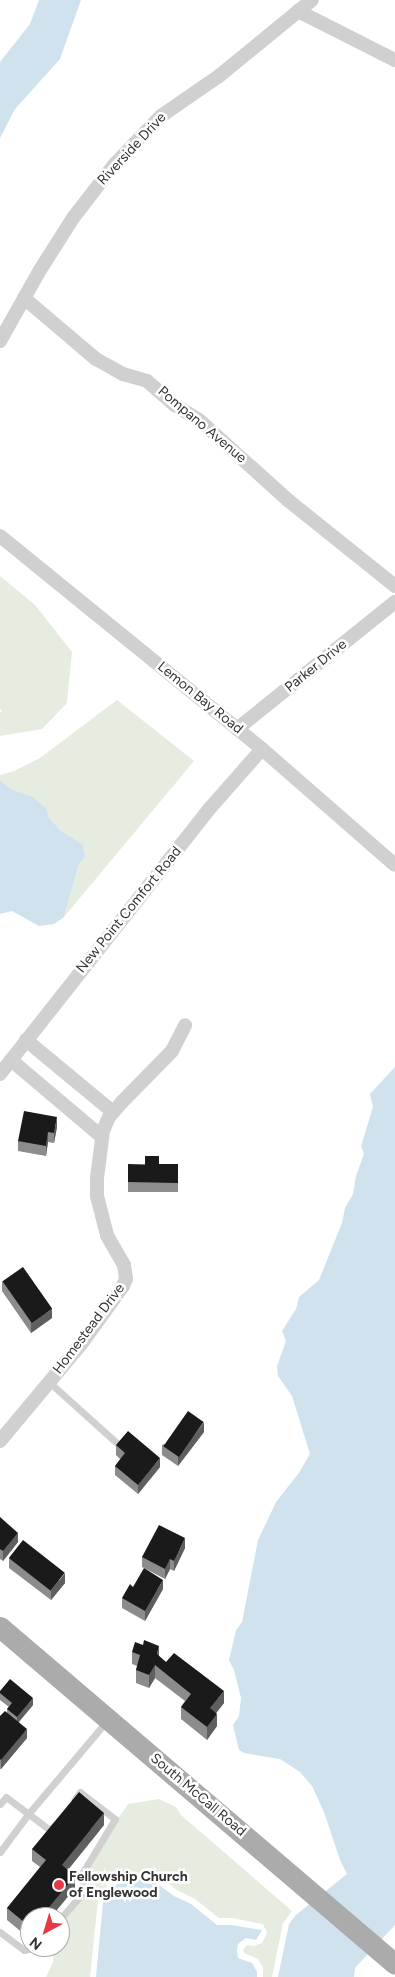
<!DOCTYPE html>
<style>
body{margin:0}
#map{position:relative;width:395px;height:1977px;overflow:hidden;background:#fff;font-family:Figtree,sans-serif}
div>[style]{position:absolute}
.green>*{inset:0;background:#e6ecdf}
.water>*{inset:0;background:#cfe2ee}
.service>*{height:7px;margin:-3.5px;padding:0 3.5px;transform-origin:3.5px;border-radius:3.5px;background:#d0d0d0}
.minor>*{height:14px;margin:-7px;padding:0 7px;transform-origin:7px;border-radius:7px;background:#d0d0d0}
.primary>*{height:21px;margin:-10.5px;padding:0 10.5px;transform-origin:10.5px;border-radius:10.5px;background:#ababab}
.wall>*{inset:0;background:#8c8c8c;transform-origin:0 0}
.shaded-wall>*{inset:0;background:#5f5f5f}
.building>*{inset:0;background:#1a1a1a;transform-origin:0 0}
.dots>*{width:14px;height:14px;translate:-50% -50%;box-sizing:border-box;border:2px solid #fff;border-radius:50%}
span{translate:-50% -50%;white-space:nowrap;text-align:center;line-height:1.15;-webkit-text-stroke:5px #fff;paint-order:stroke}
.street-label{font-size:14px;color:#333}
.poi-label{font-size:14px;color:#333;font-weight:700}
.left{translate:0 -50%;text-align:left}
.north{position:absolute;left:20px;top:1907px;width:50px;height:50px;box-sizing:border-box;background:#fff;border:1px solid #adadad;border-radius:50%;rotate:219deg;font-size:14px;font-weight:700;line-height:20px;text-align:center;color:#333}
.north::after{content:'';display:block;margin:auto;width:18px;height:22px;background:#e63946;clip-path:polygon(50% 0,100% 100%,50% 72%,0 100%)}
</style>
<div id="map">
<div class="green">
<i style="clip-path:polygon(0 576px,35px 605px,72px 652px,67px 703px,42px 729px,0 736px,0 713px,2px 710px,0 709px)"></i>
<i style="clip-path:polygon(117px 700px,194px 761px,64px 917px,79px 864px,85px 857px,83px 846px,60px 830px,49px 818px,46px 808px,33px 797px,11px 789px,0 780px,0 775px,14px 771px,40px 758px)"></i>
<i style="clip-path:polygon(159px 1799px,176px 1807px,181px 1815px,292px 1911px,283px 1923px,272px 1977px,263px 1977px,263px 1968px,258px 1959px,244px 1953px,243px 1950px,247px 1945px,254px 1946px,262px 1943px,267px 1933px,263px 1924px,232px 1918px,219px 1918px,195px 1899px,177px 1890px,156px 1875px,142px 1873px,114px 1879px,107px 1885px,98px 1900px,90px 1977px,46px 1977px,53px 1962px,54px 1947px,60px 1947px,60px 1927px,86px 1889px,85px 1879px,101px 1844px,128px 1804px)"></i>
</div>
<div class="water">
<i style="clip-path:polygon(39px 0,81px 0,60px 59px,15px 109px,0 138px,0 62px,30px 24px)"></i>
<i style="clip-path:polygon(0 780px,11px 789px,33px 797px,46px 808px,49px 818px,60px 830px,83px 845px,85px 857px,79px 864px,64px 917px,54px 924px,39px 926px,12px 911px,0 914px)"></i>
<i style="clip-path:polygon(395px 1067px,395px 1925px,355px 1968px,354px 1977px,278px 1977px,289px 1924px,296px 1915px,347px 1874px,340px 1860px,324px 1812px,312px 1786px,300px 1772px,280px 1759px,244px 1753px,239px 1750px,233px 1725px,239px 1716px,241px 1698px,234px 1670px,229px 1660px,236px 1630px,242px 1622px,258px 1540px,276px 1502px,298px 1474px,310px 1454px,292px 1396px,278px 1376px,277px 1366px,286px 1341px,282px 1331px,296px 1309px,299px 1297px,319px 1280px,342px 1223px,345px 1208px,353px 1194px,356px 1176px,364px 1154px,361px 1146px,373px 1107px,370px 1094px)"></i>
<i style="clip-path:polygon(141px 1879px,152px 1880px,174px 1896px,191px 1904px,217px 1925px,231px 1925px,262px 1930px,256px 1940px,246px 1938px,238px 1944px,237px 1950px,238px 1958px,252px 1963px,257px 1972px,257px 1977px,96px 1977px,103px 1903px,112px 1888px,117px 1884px)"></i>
</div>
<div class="service">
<i style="left:49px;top:1382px;width:94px;rotate:42deg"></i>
<i style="left:0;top:1804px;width:9px;rotate:-49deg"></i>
<i style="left:6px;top:1797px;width:55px;rotate:36.9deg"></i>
<i style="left:50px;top:1830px;width:7px;rotate:-45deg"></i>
<i style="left:0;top:1852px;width:49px;rotate:-53.4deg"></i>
<i style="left:29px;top:1813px;width:119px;rotate:-49.8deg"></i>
<i style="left:60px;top:1919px;width:35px;rotate:-49deg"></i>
<i style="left:83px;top:1893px;width:21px;rotate:-90deg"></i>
<i style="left:83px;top:1872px;width:62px;rotate:-58.9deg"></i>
<i style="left:115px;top:1819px;width:44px;rotate:-142.4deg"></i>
<i style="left:80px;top:1792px;width:9px;rotate:126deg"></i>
<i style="left:0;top:1932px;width:30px;rotate:37deg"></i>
<i style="left:24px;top:1950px;width:13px;rotate:-13deg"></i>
</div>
<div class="minor">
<i style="left:298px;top:11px;width:109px;rotate:26.8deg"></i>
<i style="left:24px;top:298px;width:94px;rotate:40.3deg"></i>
<i style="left:96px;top:359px;width:31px;rotate:29deg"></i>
<i style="left:123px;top:374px;width:25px;rotate:16deg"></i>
<i style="left:147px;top:381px;width:37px;rotate:41deg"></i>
<i style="left:175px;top:405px;width:28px;rotate:32deg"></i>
<i style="left:199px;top:420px;width:121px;rotate:42deg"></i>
<i style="left:289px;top:501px;width:136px;rotate:38.7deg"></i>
<i style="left:0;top:341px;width:81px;rotate:-60.6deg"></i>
<i style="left:40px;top:270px;width:62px;rotate:-57.6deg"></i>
<i style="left:73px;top:218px;width:67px;rotate:-52.3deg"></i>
<i style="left:114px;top:165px;width:68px;rotate:-46.2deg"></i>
<i style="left:161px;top:116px;width:70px;rotate:-34.6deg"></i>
<i style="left:219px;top:76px;width:120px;rotate:-39.3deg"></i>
<i style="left:0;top:536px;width:338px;rotate:39.1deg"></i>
<i style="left:262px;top:749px;width:176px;rotate:41.1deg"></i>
<i style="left:237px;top:729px;width:203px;rotate:-38.8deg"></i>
<i style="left:26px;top:1040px;width:113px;rotate:39.6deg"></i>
<i style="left:11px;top:1060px;width:119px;rotate:40.2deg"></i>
<i style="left:0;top:1074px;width:340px;rotate:-51.7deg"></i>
<i style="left:211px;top:807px;width:77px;rotate:-48.7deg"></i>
<i style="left:0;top:1441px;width:128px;rotate:-50.1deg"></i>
<i style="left:82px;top:1343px;width:70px;rotate:-54.3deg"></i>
<i style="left:123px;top:1286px;width:8px;rotate:-67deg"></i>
<i style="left:126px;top:1279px;width:14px;rotate:-98deg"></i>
<i style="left:124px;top:1265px;width:34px;rotate:-120deg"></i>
<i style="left:107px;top:1235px;width:40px;rotate:-104.4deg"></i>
<i style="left:97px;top:1196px;width:18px;rotate:-90deg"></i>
<i style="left:97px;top:1178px;width:47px;rotate:-82.7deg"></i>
<i style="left:103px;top:1131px;width:15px;rotate:-67deg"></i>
<i style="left:109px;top:1117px;width:20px;rotate:-49deg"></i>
<i style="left:122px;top:1102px;width:71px;rotate:-45.6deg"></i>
<i style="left:172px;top:1051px;width:29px;rotate:-63deg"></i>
</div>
<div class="primary">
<i style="left:0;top:1627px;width:519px;rotate:40.47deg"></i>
</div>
<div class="wall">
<i style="clip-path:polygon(57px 1127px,54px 1143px,48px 1142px,46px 1156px,18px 1151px,18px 1141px)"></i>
<i style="left:128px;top:1164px;width:50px;height:28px"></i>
<i style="clip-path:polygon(2px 1281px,52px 1318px,31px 1333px,2px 1291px)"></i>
<i style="clip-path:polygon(204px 1432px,178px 1466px,162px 1455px,162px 1445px)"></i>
<i style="clip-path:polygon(116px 1445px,160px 1467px,138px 1494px,115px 1475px,115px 1466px,120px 1459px,116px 1455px)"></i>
<i style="clip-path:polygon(0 1517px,18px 1542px,3px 1561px,0 1559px)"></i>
<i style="clip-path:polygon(185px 1548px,174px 1571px,170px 1569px,165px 1579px,142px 1567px,142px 1557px)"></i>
<i style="clip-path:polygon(9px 1558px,65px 1583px,51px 1600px,9px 1568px)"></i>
<i style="clip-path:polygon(163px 1589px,145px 1621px,122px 1608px,122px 1598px)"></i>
<i style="clip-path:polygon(132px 1652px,159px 1657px,224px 1703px,216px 1713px,217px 1726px,207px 1740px,181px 1719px,181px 1707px,185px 1701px,155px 1678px,149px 1688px,136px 1683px,136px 1670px,137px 1666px,132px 1664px)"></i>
<i style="clip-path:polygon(0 1691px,33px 1705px,19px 1722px,27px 1738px,1px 1769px,0 1769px,0 1716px,7px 1713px,7px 1709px,9px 1707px,0 1700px)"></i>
<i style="clip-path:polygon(104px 1825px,68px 1870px,75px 1888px,51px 1917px,30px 1917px,30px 1939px,7px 1920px,7px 1908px,40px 1867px,32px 1861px,32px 1849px)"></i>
</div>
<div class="shaded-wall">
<i style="clip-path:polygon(57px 1117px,57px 1127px,54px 1143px,54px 1133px)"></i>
<i style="clip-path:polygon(48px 1132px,48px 1142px,46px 1156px,46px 1146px)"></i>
<i style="clip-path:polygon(52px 1309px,52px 1318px,31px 1333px,31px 1323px)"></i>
<i style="clip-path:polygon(204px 1422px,204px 1432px,178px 1466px,178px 1457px)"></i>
<i style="clip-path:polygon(160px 1458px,160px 1467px,138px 1494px,138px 1485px)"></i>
<i style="clip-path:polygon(18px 1533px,18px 1542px,3px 1561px,3px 1551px)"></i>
<i style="clip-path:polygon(185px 1538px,185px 1548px,174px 1571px,174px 1561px)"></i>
<i style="clip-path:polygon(170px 1559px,170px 1569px,165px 1579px,165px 1569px)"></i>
<i style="clip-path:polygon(65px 1573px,65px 1583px,51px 1600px,51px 1591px)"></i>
<i style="clip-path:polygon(163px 1580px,163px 1589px,145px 1621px,145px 1611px)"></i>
<i style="clip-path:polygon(159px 1646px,159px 1658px,157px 1654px)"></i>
<i style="clip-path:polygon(155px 1665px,155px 1678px,149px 1688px,149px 1675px)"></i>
<i style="clip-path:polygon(224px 1691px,224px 1703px,210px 1721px,210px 1708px)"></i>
<i style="clip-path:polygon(33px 1698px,33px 1705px,17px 1724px,17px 1717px)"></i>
<i style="clip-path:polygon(217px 1714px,217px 1726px,207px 1740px,207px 1727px)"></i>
<i style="clip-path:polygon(27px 1729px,27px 1738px,1px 1769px,1px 1760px)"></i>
<i style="clip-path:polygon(104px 1813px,104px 1825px,62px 1877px,62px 1865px)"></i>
<i style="clip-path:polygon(75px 1876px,75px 1888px,51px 1917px,41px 1917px)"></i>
</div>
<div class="building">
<i style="clip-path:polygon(24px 1111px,57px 1117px,54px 1133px,48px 1132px,46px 1146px,18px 1141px)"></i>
<i style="clip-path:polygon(145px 1156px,159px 1156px,159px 1164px,178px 1164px,178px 1183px,128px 1182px,128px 1164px,145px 1165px)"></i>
<i style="left:23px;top:1267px;width:51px;height:25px;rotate:55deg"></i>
<i style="left:188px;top:1411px;width:19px;height:43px;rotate:35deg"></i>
<i style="clip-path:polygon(128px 1431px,160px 1458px,138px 1485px,115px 1466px,125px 1453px,116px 1445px)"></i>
<i style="clip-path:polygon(0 1517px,18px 1533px,3px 1551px,0 1549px)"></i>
<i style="clip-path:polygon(159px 1525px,185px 1538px,174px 1561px,170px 1559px,165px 1569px,142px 1557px)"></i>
<i style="left:23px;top:1540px;width:53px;height:23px;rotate:38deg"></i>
<i style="clip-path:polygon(144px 1568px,163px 1580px,145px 1611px,122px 1598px,130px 1584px,133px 1587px)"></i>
<i style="clip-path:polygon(144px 1640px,159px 1646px,157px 1654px,166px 1662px,174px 1653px,224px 1691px,210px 1708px,217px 1714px,207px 1727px,181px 1707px,191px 1694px,155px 1665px,149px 1675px,136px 1670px,140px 1655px,132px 1652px,135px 1642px,143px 1645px)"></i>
<i style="clip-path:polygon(10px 1679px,33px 1698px,17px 1717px,7px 1709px,12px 1703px,0 1693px,0 1691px)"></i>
<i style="clip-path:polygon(5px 1711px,27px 1729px,1px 1760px,0 1759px,0 1716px)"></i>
<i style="clip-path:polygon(79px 1792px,104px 1813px,62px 1865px,75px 1876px,41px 1917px,30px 1917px,30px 1927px,7px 1908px,46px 1860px,32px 1849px)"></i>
</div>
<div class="dots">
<i style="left:59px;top:1885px;background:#e63946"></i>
</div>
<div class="street-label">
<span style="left:132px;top:149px;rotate:-47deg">Riverside Drive</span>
<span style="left:202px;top:425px;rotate:40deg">Pompano Avenue</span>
<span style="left:316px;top:666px;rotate:-39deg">Parker Drive</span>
<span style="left:200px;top:698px;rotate:39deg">Lemon Bay Road</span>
<span style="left:129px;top:910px;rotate:-51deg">New Point Comfort Road</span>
<span style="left:89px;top:1329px;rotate:-53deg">Homestead Drive</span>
<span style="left:198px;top:1795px;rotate:40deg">South McCall Road</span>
</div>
<div class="poi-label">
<span class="left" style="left:69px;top:1885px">Fellowship Church<br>of Englewood</span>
</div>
<div class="north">N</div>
</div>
